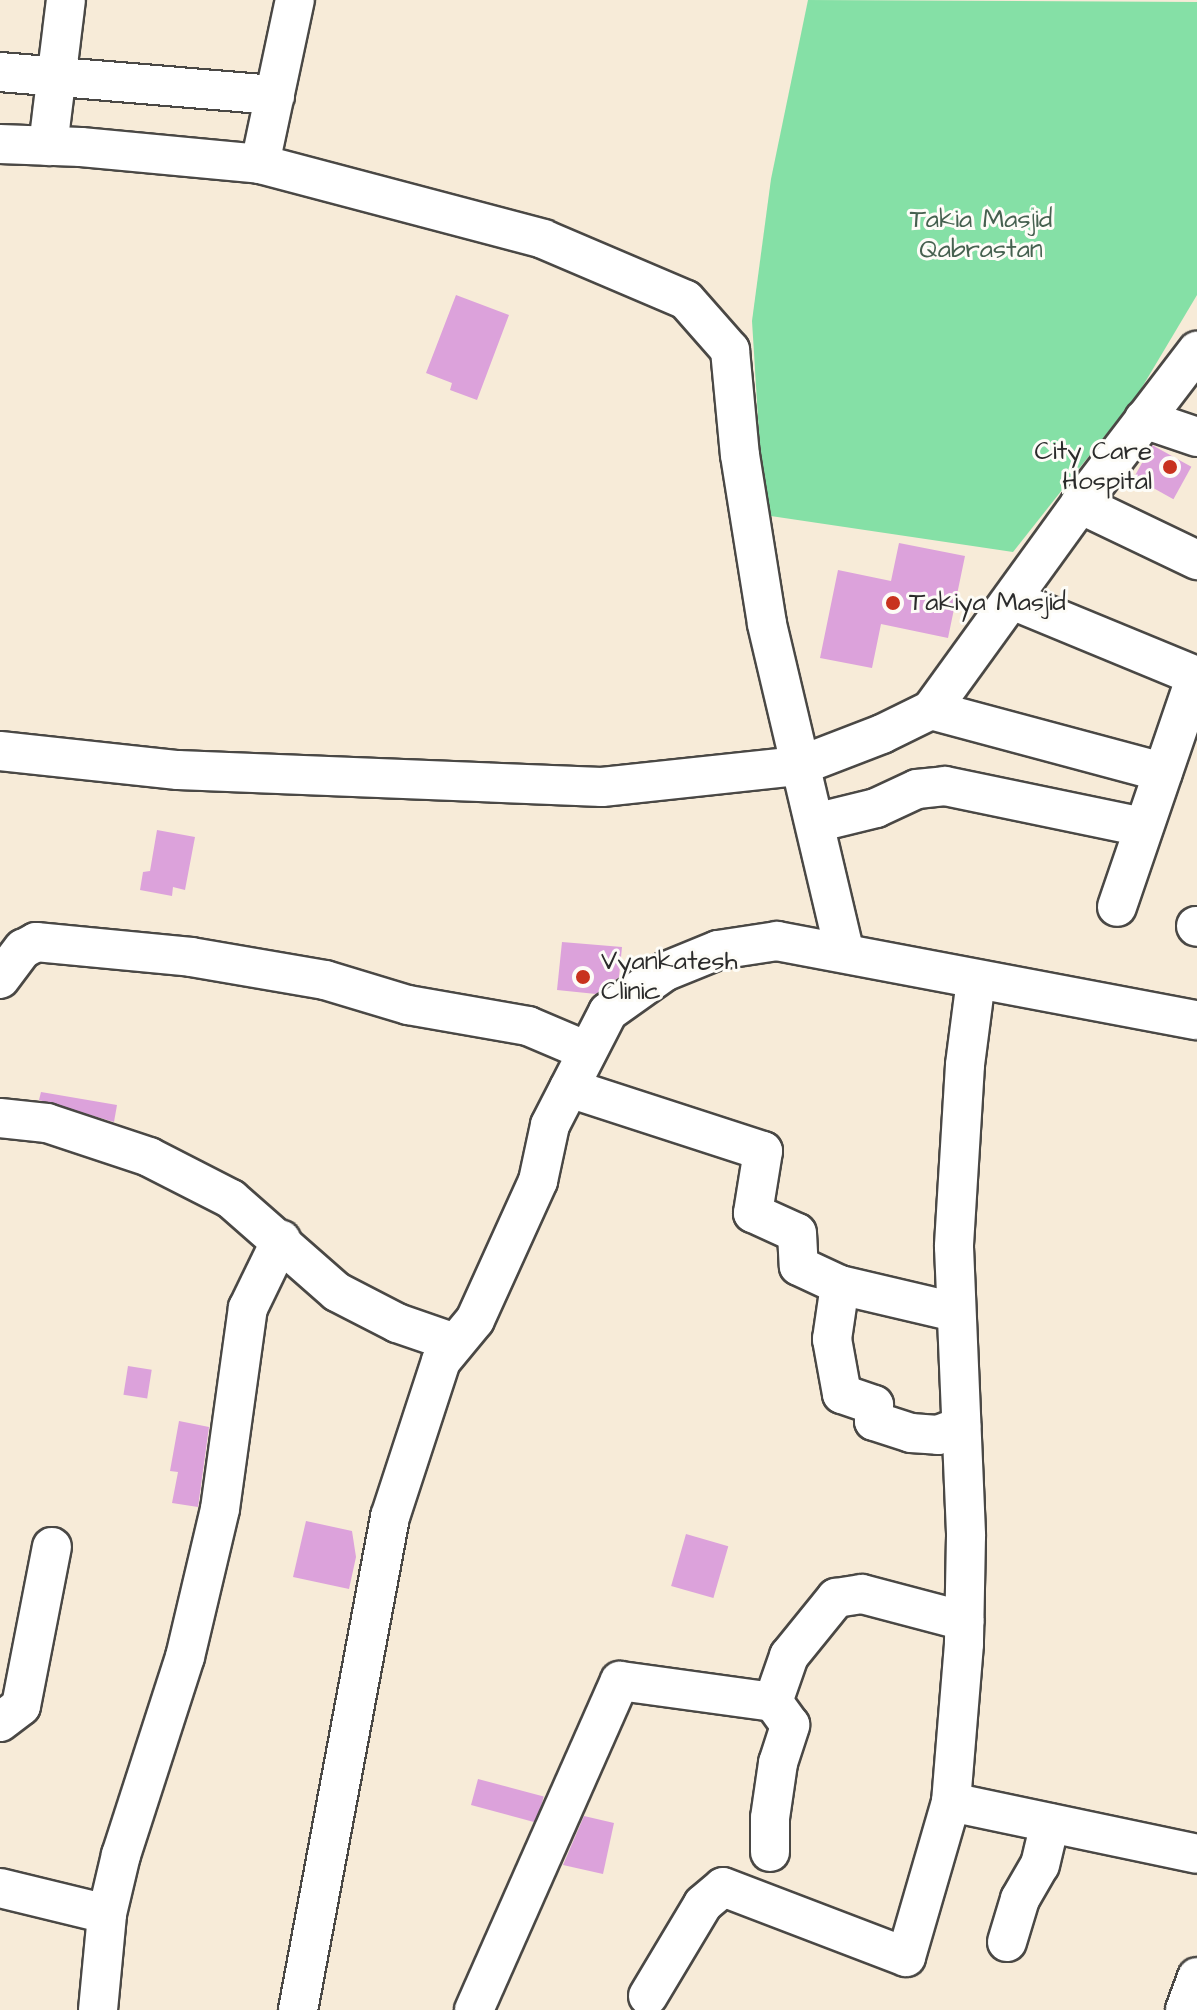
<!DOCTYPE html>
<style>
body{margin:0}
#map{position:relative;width:1197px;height:2010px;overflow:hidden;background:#f7ebd8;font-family:"Architects Daughter",sans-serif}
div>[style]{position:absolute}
.green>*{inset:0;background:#85e0a6}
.building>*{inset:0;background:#dca2db;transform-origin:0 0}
.roads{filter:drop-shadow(2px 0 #4a4845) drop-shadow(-2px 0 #4a4845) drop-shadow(0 2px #4a4845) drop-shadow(0 -2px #4a4845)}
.minor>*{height:38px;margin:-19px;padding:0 19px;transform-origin:19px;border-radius:19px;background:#fff}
.dots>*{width:22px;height:22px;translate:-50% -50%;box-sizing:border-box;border:4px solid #fdfcf7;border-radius:50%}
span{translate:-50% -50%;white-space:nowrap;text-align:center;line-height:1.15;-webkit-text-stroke:6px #fdfcf7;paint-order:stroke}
.park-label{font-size:26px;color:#466150}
.poi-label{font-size:26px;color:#2b2b2b}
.right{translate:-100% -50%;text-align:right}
.left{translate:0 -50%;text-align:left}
</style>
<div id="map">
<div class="green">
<i style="clip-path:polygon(808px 0,1197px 2px,1197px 295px,1138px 394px,1013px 552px,764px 515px,752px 321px,771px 179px)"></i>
</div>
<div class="building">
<i style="clip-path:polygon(456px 295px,509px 315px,477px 400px,450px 390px,452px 383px,426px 373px)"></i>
<i style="left:1152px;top:445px;width:45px;height:37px;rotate:29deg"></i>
<i style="clip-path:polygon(899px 543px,965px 556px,948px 638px,881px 624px,872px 668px,820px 658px,838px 570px,891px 581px)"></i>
<i style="clip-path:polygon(157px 830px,195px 837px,185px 890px,173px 887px,172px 896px,140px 890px,143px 872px,150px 871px)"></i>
<i style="clip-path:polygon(562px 942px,622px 947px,619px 977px,596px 994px,557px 990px)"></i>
<i style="clip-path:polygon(41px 1092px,117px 1105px,114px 1122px,39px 1100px)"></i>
<i style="left:128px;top:1366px;width:24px;height:29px;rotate:9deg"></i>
<i style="clip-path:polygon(179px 1421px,209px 1427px,198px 1507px,172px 1503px,178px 1472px,170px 1471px)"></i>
<i style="clip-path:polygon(306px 1521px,352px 1531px,356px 1557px,349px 1589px,293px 1577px)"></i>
<i style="left:686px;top:1534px;width:44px;height:54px;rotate:16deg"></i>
<i style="left:478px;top:1779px;width:68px;height:27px;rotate:15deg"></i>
<i style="clip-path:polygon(584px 1816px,614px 1823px,603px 1874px,563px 1865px)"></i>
</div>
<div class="roads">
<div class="minor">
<i style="left:0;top:72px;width:276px;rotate:4.8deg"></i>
<i style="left:0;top:144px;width:81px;rotate:2.1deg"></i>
<i style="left:81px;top:147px;width:180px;rotate:5.4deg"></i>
<i style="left:260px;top:164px;width:293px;rotate:14.8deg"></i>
<i style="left:543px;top:239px;width:155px;rotate:23.1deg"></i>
<i style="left:686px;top:300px;width:67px;rotate:48.7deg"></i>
<i style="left:730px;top:350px;width:105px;rotate:84.6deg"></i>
<i style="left:740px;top:455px;width:171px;rotate:80.9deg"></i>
<i style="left:767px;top:624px;width:336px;rotate:76.7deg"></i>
<i style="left:48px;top:146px;width:147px;rotate:-83deg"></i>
<i style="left:260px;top:164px;width:168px;rotate:-78deg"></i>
<i style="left:1144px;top:419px;width:56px;rotate:18.8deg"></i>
<i style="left:1080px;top:504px;width:130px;rotate:25.6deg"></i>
<i style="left:1012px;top:600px;width:199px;rotate:22.4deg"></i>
<i style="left:1196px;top:676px;width:244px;rotate:108.9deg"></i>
<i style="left:931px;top:710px;width:240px;rotate:15deg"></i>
<i style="left:0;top:751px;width:179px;rotate:6.1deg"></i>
<i style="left:178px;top:770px;width:424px;rotate:2.3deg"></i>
<i style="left:602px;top:787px;width:198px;rotate:-6.1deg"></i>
<i style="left:799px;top:766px;width:89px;rotate:-21.1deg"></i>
<i style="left:882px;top:734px;width:55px;rotate:-26.1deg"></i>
<i style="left:931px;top:710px;width:254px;rotate:-54.1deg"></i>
<i style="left:1080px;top:504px;width:193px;rotate:-52.6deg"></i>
<i style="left:815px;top:823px;width:63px;rotate:-13.8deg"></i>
<i style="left:876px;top:808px;width:45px;rotate:-24.9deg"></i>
<i style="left:917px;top:789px;width:28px;rotate:-6deg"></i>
<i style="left:945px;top:786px;width:202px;rotate:11.7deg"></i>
<i style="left:1196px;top:926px;width:1px;rotate:45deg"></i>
<i style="left:0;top:979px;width:38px;rotate:-53deg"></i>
<i style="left:23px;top:949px;width:15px;rotate:-28deg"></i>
<i style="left:36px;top:942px;width:156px;rotate:5.5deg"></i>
<i style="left:191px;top:957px;width:136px;rotate:9.7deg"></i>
<i style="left:325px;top:980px;width:87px;rotate:16.8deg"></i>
<i style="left:408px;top:1005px;width:122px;rotate:9.9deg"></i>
<i style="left:528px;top:1026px;width:64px;rotate:23deg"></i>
<i style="left:976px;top:980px;width:86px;rotate:97.4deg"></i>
<i style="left:965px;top:1065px;width:182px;rotate:93.5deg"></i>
<i style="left:954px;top:1247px;width:289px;rotate:87.6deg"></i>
<i style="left:966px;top:1536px;width:108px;rotate:91.1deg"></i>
<i style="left:964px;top:1644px;width:159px;rotate:94.7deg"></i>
<i style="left:951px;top:1802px;width:251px;rotate:11.9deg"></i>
<i style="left:569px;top:1088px;width:204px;rotate:18deg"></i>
<i style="left:763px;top:1151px;width:63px;rotate:99.2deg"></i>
<i style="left:753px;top:1213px;width:48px;rotate:24.4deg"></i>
<i style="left:797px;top:1233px;width:33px;rotate:87deg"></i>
<i style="left:799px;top:1266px;width:45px;rotate:24.9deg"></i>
<i style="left:840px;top:1285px;width:55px;rotate:98.4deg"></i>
<i style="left:832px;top:1339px;width:56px;rotate:79.7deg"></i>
<i style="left:842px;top:1394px;width:34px;rotate:19deg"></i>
<i style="left:874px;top:1405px;width:16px;rotate:90deg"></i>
<i style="left:874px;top:1421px;width:39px;rotate:18deg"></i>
<i style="left:911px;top:1433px;width:27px;rotate:4deg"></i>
<i style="left:938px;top:1435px;width:25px;rotate:-21deg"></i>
<i style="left:0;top:1118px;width:47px;rotate:6.1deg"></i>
<i style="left:47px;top:1123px;width:108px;rotate:18.4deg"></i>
<i style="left:149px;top:1157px;width:92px;rotate:27.1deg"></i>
<i style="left:231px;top:1199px;width:141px;rotate:41.3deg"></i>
<i style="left:337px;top:1292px;width:68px;rotate:27.3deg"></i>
<i style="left:397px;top:1323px;width:61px;rotate:19deg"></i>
<i style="left:840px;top:1285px;width:118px;rotate:13.2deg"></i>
<i style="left:0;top:1722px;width:26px;rotate:-37deg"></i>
<i style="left:21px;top:1706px;width:162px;rotate:-79deg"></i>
<i style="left:770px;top:1852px;width:34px;rotate:-90deg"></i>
<i style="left:770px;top:1818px;width:56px;rotate:-81.7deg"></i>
<i style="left:778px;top:1763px;width:40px;rotate:-72deg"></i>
<i style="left:790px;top:1725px;width:29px;rotate:-126deg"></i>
<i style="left:773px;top:1702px;width:49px;rotate:-70.8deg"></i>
<i style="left:789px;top:1656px;width:75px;rotate:-51deg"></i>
<i style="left:836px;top:1598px;width:26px;rotate:-9deg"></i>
<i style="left:862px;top:1594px;width:106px;rotate:14.8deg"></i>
<i style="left:0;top:1888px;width:110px;rotate:13.7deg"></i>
<i style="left:1007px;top:1942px;width:45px;rotate:-73.2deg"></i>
<i style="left:1020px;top:1899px;width:39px;rotate:-60deg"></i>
<i style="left:1040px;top:1865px;width:43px;rotate:-76.6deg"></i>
<i style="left:648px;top:1996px;width:107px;rotate:-59.1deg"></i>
<i style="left:703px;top:1904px;width:26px;rotate:-40deg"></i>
<i style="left:723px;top:1887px;width:196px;rotate:20.9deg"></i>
<i style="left:906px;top:1957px;width:161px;rotate:-73.8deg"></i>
<i style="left:98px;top:2010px;width:96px;rotate:-84.6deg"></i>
<i style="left:107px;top:1914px;width:61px;rotate:-76.7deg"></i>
<i style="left:121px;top:1855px;width:208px;rotate:-72.1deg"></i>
<i style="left:185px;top:1657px;width:152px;rotate:-76.7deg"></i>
<i style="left:220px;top:1509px;width:203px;rotate:-82.1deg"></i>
<i style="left:248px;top:1308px;width:76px;rotate:-64.1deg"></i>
<i style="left:298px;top:2010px;width:502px;rotate:-79.43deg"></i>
<i style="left:390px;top:1517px;width:164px;rotate:-71.9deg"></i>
<i style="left:441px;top:1361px;width:53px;rotate:-50.3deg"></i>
<i style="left:475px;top:1320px;width:153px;rotate:-65.6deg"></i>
<i style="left:538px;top:1181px;width:57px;rotate:-77.9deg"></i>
<i style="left:550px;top:1125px;width:127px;rotate:-62.8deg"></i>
<i style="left:608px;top:1012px;width:69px;rotate:-35.5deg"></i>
<i style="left:664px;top:972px;width:58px;rotate:-22.2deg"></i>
<i style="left:718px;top:950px;width:60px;rotate:-8.7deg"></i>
<i style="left:777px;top:941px;width:427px;rotate:10.7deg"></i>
<i style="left:474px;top:2010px;width:360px;rotate:-66.1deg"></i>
<i style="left:620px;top:1681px;width:154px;rotate:7.8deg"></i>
<i style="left:1185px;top:2010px;width:35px;rotate:-70deg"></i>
</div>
</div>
<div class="dots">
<i style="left:1170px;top:467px;background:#c8321e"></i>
<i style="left:893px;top:603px;background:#c8321e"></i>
<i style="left:583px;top:977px;background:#c8321e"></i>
</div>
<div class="park-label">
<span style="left:981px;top:235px">Takia Masjid<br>Qabrastan</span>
</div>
<div class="poi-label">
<span class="right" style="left:1152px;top:467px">City Care<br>Hospital</span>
<span class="left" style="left:909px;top:603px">Takiya Masjid</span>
<span class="left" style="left:601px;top:977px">Vyankatesh<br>Clinic</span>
</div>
</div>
